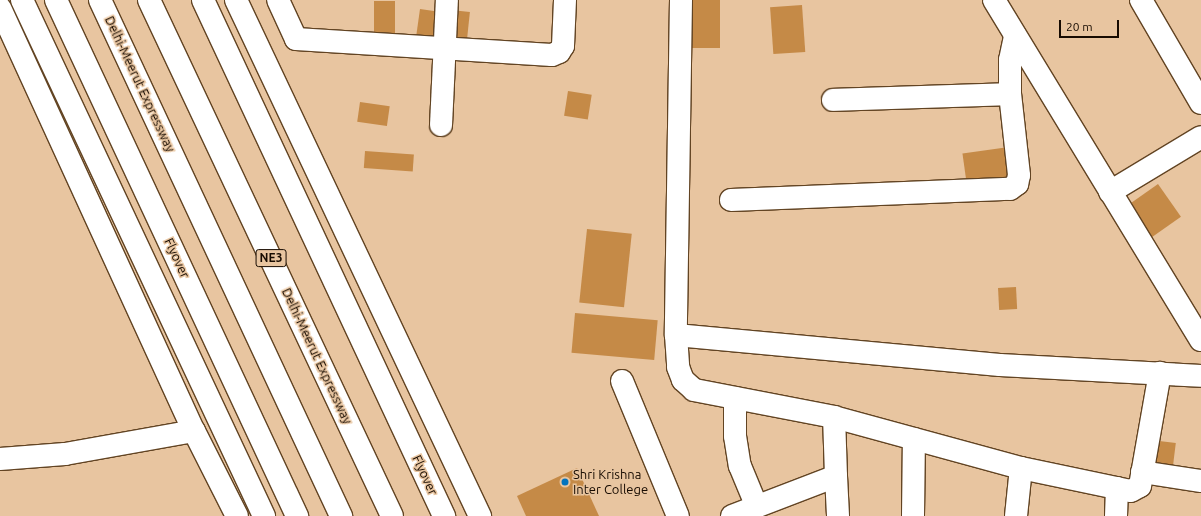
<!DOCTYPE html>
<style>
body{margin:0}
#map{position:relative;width:1201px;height:516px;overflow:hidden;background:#e8c5a0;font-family:Ubuntu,sans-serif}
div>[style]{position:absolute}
.building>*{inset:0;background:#c58a47;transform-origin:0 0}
.roads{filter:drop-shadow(1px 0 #624423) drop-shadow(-1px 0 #624423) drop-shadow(0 1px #624423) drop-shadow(0 -1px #624423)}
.minor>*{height:22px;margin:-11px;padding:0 11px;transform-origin:11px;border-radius:11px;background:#fff}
.highway>*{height:22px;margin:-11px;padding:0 11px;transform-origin:11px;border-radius:11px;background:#fff}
.dots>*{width:11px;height:11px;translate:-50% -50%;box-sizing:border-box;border:2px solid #e8c5a0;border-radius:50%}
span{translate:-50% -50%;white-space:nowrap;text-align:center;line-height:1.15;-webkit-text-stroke:3px #e8c5a0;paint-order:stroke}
.shield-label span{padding:1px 3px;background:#e8c5a0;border:1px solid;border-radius:3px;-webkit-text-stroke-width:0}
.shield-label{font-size:12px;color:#170b01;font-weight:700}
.street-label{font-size:13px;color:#170b01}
.poi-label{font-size:13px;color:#170b01}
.left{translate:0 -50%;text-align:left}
.scale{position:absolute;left:1059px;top:20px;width:60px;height:18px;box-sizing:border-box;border:2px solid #170b01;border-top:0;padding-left:5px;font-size:12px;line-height:14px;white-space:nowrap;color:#170b01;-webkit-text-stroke:3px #e8c5a0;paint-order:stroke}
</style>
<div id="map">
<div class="building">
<i style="left:687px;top:0;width:33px;height:48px"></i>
<i style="left:374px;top:1px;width:21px;height:35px"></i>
<i style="left:802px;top:5px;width:47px;height:32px;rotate:86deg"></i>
<i style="left:420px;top:9px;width:21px;height:27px;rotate:8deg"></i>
<i style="left:451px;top:10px;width:19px;height:33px;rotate:6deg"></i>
<i style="left:568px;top:91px;width:24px;height:25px;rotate:9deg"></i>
<i style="left:360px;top:102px;width:30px;height:20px;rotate:8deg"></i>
<i style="left:1009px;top:147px;width:34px;height:47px;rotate:82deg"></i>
<i style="left:365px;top:151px;width:49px;height:17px;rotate:4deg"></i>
<i style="left:1158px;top:184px;width:40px;height:36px;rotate:55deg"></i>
<i style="left:587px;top:229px;width:45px;height:74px;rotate:6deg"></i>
<i style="left:1016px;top:287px;width:22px;height:18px;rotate:87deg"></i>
<i style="left:575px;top:313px;width:83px;height:40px;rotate:5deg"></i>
<i style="left:1151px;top:440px;width:25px;height:27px;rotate:7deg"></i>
<i style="clip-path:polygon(577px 468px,599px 516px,526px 516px,517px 496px)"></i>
</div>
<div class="roads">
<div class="minor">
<i style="left:22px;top:0;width:570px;rotate:64.87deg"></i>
<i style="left:236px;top:0;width:571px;rotate:64.69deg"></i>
<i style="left:278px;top:0;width:43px;rotate:65.2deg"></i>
<i style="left:296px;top:39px;width:256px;rotate:3.6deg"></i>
<i style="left:552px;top:55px;width:8px;rotate:-23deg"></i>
<i style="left:559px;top:52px;width:7px;rotate:-56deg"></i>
<i style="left:563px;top:46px;width:46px;rotate:-87.5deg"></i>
<i style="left:681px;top:0;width:335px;rotate:90.9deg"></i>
<i style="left:676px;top:335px;width:32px;rotate:86deg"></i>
<i style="left:678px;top:367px;width:14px;rotate:69deg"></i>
<i style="left:683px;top:380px;width:15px;rotate:42deg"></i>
<i style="left:694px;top:390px;width:143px;rotate:10.9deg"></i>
<i style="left:834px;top:417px;width:194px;rotate:15.3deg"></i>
<i style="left:1021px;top:468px;width:112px;rotate:11.8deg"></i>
<i style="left:1131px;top:491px;width:10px;rotate:-29deg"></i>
<i style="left:1140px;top:486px;width:115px;rotate:-80deg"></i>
<i style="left:994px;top:0;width:398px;rotate:58.7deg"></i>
<i style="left:1141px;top:0;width:119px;rotate:59.8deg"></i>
<i style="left:0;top:8px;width:465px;rotate:65.4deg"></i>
<i style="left:194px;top:431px;width:95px;rotate:63.2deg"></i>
<i style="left:833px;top:100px;width:177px;rotate:-1.9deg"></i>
<i style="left:441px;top:125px;width:125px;rotate:-87.3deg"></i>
<i style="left:1110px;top:192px;width:106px;rotate:-31.1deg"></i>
<i style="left:731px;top:200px;width:279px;rotate:-2.3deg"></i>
<i style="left:1010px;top:189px;width:9px;rotate:-36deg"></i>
<i style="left:1017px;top:184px;width:9px;rotate:-77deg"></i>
<i style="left:1019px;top:175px;width:81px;rotate:-96.3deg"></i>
<i style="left:1010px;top:94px;width:34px;rotate:-90deg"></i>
<i style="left:1010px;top:60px;width:25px;rotate:-78deg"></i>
<i style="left:676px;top:335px;width:325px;rotate:5.3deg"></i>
<i style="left:1000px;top:365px;width:201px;rotate:3.1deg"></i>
<i style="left:622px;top:381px;width:146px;rotate:67.5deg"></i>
<i style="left:735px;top:398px;width:38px;rotate:90deg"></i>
<i style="left:735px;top:436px;width:30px;rotate:81deg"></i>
<i style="left:740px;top:466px;width:44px;rotate:67.5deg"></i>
<i style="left:0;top:459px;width:65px;rotate:-4.4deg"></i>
<i style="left:65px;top:454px;width:131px;rotate:-10.1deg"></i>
<i style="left:1142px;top:472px;width:60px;rotate:8.7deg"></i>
<i style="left:836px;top:476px;width:40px;rotate:87.1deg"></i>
<i style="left:732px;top:516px;width:111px;rotate:-21deg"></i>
<i style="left:836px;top:476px;width:59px;rotate:-91.9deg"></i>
<i style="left:913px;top:516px;width:77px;rotate:-89.3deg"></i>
<i style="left:1016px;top:516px;width:48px;rotate:-84.1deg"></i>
<i style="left:1116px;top:516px;width:28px;rotate:-88deg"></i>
</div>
<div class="highway">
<i style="left:56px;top:0;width:570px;rotate:64.96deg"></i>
<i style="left:100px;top:0;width:570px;rotate:64.96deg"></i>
<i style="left:149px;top:0;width:570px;rotate:64.78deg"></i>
<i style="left:203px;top:0;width:570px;rotate:64.96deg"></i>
</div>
</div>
<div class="dots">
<i style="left:565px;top:482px;background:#0373bd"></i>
</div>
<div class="shield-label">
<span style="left:271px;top:258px">NE3</span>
</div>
<div class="street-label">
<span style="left:140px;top:84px;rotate:65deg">Delhi-Meerut Expressway</span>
<span style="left:177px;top:258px;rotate:65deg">Flyover</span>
<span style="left:317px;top:356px;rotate:65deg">Delhi-Meerut Expressway</span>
<span style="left:425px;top:475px;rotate:65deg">Flyover</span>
</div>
<div class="poi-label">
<span class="left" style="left:573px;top:482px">Shri Krishna<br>Inter College</span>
</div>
<div class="scale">20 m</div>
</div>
